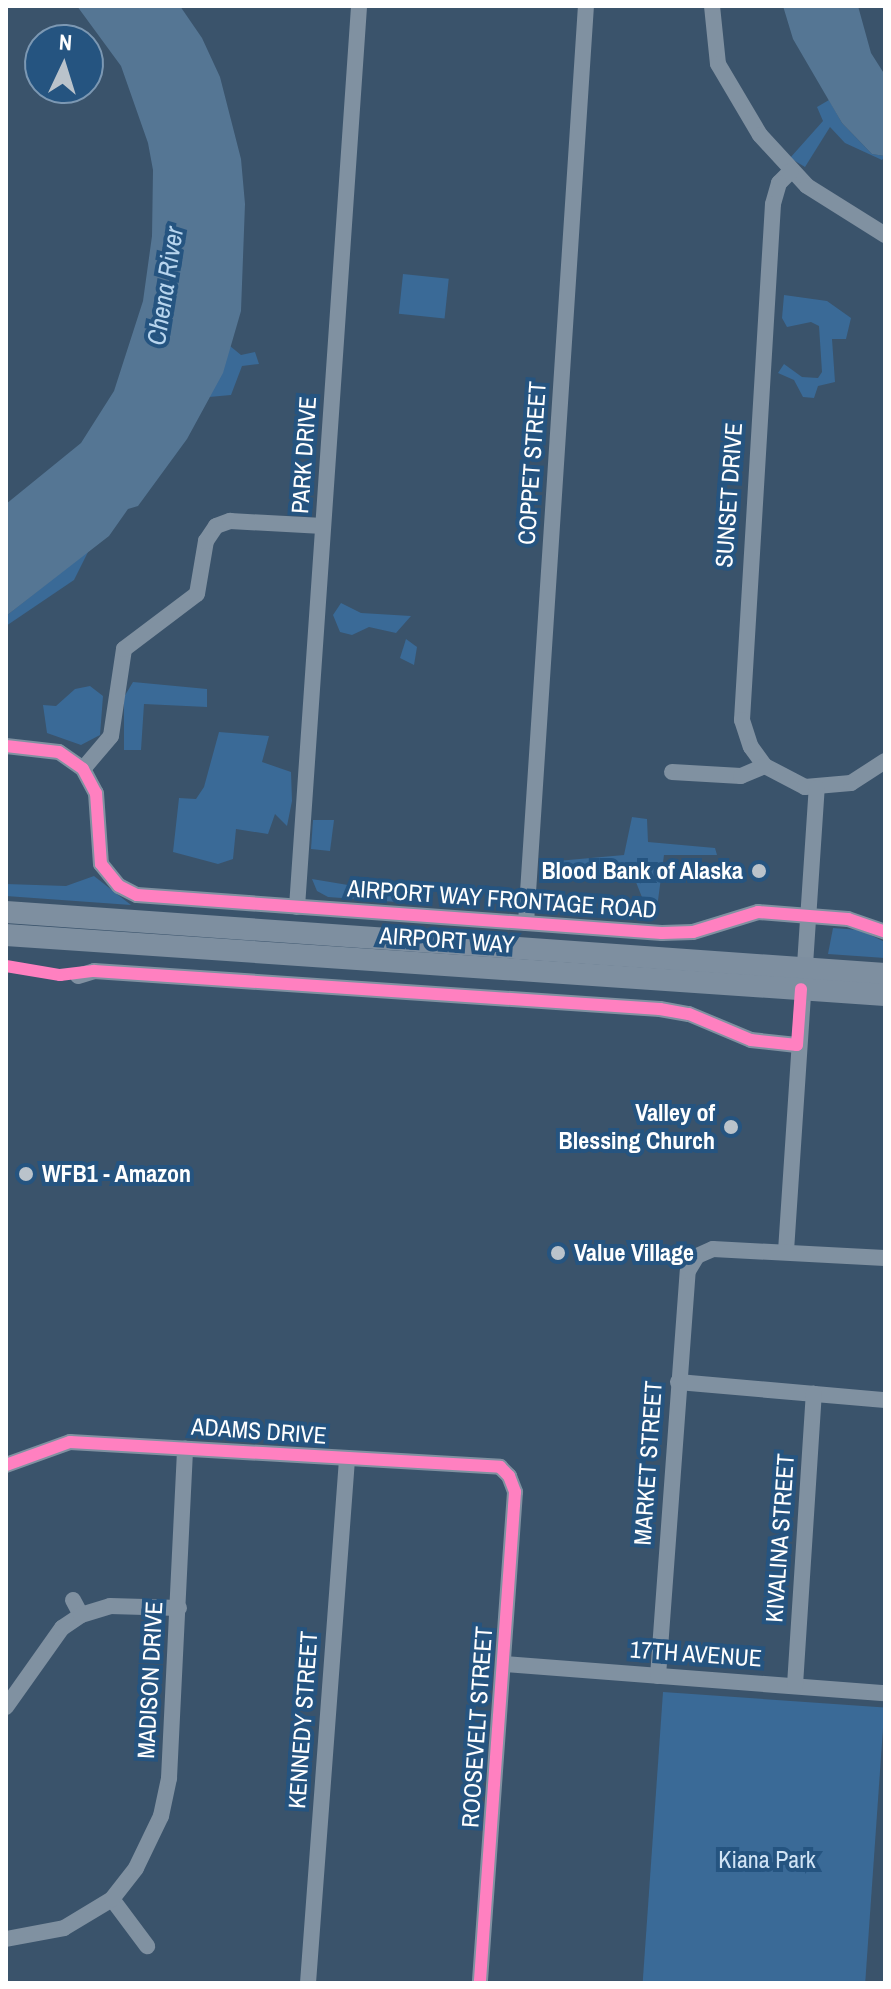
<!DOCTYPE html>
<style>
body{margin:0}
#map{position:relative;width:891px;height:1989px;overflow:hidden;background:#3a536b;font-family:"Archivo Narrow",sans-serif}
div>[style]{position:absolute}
.green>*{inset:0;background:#3a6a97;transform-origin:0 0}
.water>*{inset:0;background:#557694}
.minor>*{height:16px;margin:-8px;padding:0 8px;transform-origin:8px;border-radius:8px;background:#8091a1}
.major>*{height:22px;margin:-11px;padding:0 11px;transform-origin:11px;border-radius:11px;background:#7e8fa0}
.cycleway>*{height:12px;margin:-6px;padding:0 6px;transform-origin:6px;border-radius:6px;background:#ff80c0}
.dots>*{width:22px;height:22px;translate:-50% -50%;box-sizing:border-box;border:4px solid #255480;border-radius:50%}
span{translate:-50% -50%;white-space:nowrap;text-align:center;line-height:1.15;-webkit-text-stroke:8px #255480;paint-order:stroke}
.street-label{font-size:24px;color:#fff}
.poi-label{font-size:24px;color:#fff;font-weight:700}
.right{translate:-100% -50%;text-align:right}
.left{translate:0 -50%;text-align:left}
.park-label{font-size:24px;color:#d0e3f5}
.water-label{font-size:26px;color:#b8d5ee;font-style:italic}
.frame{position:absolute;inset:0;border:8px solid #fff;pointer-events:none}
.north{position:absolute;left:24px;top:24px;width:80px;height:80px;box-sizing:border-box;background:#255480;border:2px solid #7c98b3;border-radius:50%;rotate:4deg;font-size:22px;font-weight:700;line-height:32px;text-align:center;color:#fff}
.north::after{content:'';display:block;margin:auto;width:28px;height:36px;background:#bac3cb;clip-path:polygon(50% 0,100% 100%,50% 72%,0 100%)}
</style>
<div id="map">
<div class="green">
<i style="clip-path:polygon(829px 100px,842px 123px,872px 154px,885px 156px,882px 160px,845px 143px,830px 127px,805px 167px,790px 158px,823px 121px,817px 107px)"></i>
<i style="left:403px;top:274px;width:46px;height:40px;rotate:6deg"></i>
<i style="clip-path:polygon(784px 295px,827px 301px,851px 318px,846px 339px,832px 339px,835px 382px,818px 386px,814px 398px,803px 397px,794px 380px,778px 373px,784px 364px,802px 377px,818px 378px,822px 372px,819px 326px,811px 322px,787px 327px,782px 318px)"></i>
<i style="clip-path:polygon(230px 346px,241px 355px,255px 352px,259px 364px,242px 366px,231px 395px,209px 397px)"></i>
<i style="clip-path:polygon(89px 550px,74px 580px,6px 626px,6px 616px)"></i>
<i style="clip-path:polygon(341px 603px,361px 613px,411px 616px,396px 633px,369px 627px,352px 635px,340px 632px,333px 615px)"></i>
<i style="clip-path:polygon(406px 639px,417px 647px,414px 665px,400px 658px)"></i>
<i style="clip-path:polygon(133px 682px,207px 689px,207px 707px,144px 704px,141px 750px,124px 750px,124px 697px)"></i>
<i style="clip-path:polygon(90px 686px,103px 696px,100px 735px,81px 745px,47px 733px,43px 705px,56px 706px,75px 689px)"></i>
<i style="clip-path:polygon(219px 732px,269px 736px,262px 762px,291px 772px,292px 801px,287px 826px,275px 814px,268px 834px,236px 829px,233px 859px,218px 864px,173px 852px,179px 798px,196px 799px,204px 787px)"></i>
<i style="clip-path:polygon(632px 817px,647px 819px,648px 842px,715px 848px,717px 855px,664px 855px,657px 908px,645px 905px,634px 877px,541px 872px,546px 862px,624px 855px)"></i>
<i style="clip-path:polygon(313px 820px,334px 820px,330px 851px,311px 849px)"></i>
<i style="clip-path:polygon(94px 876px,131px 905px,6px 896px,6px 884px,66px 886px)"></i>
<i style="clip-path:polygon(312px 879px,390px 892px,397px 902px,328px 897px,317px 891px)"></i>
<i style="clip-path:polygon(833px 928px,860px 930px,885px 942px,885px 958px,828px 954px)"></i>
<i style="left:663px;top:1692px;width:222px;height:292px;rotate:4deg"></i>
</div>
<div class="water">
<i style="clip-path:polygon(77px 6px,180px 6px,202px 38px,220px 77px,241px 159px,245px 204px,241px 311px,223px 373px,187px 439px,138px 506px,128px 509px,109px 536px,6px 616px,6px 504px,81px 443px,114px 391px,143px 301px,152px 236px,153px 170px,148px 143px,121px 66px)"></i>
<i style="clip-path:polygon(783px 6px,858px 6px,871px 53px,885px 75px,885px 156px,872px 154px,842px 123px,793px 39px)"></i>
</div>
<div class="minor">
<i style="left:712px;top:6px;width:58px;rotate:84.1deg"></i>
<i style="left:718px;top:64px;width:82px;rotate:59.4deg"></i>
<i style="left:760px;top:135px;width:69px;rotate:47.3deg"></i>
<i style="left:807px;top:186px;width:92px;rotate:32.1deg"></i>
<i style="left:791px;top:171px;width:17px;rotate:135deg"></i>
<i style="left:779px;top:183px;width:22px;rotate:106deg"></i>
<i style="left:773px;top:204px;width:517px;rotate:93.44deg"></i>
<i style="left:742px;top:720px;width:28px;rotate:72deg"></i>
<i style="left:751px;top:747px;width:24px;rotate:54deg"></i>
<i style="left:765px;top:766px;width:45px;rotate:27.7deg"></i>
<i style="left:805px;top:787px;width:46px;rotate:-5deg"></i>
<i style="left:851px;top:783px;width:40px;rotate:-32.9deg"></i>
<i style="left:6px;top:746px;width:53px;rotate:6.5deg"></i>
<i style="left:59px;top:752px;width:29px;rotate:35deg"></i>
<i style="left:83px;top:769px;width:27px;rotate:62deg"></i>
<i style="left:96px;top:793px;width:71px;rotate:86deg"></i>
<i style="left:101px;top:864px;width:28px;rotate:51deg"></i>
<i style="left:119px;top:886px;width:20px;rotate:27deg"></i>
<i style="left:137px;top:895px;width:526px;rotate:4.14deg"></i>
<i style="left:662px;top:933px;width:31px;rotate:-2deg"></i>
<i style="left:693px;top:932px;width:68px;rotate:-17.1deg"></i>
<i style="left:758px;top:912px;width:90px;rotate:4.4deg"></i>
<i style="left:848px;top:919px;width:39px;rotate:19deg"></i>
<i style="left:83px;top:769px;width:43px;rotate:-49.7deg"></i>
<i style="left:111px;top:736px;width:88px;rotate:-81.5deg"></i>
<i style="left:124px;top:649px;width:91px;rotate:-37deg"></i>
<i style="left:197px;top:594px;width:54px;rotate:-80.4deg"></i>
<i style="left:206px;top:541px;width:18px;rotate:-56deg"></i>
<i style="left:216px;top:526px;width:15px;rotate:-20deg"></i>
<i style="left:230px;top:521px;width:93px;rotate:3.1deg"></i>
<i style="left:672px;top:772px;width:69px;rotate:3.3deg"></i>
<i style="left:741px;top:776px;width:26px;rotate:-23deg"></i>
<i style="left:297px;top:907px;width:903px;rotate:-86.06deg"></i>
<i style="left:526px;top:923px;width:919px;rotate:-86.26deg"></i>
<i style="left:78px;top:976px;width:17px;rotate:-17deg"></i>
<i style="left:94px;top:971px;width:567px;rotate:3.84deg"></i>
<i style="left:660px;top:1009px;width:29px;rotate:10deg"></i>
<i style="left:689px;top:1014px;width:67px;rotate:22.8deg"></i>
<i style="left:751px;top:1040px;width:46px;rotate:6.2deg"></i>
<i style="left:786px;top:1251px;width:464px;rotate:-86.2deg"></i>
<i style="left:678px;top:1382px;width:208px;rotate:5deg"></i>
<i style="left:6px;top:1465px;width:68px;rotate:-19.8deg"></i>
<i style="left:70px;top:1442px;width:431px;rotate:3.3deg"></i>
<i style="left:500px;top:1467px;width:13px;rotate:45deg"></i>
<i style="left:509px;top:1476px;width:17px;rotate:69deg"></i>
<i style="left:515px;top:1492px;width:492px;rotate:94.1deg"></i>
<i style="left:73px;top:1600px;width:17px;rotate:62deg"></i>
<i style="left:504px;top:1664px;width:382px;rotate:4.4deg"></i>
<i style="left:658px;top:1676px;width:406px;rotate:-85.8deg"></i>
<i style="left:688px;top:1271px;width:17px;rotate:-59deg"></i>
<i style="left:697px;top:1256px;width:17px;rotate:-24deg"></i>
<i style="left:713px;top:1249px;width:172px;rotate:3deg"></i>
<i style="left:795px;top:1685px;width:292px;rotate:-86.3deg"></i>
<i style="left:6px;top:1707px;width:97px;rotate:-54.7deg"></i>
<i style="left:62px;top:1628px;width:23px;rotate:-34deg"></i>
<i style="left:81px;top:1615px;width:30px;rotate:-17deg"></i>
<i style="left:110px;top:1606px;width:69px;rotate:1.7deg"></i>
<i style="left:112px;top:1899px;width:59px;rotate:53.3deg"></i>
<i style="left:6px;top:1939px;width:59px;rotate:-10.7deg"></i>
<i style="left:64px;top:1928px;width:56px;rotate:-31.1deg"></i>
<i style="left:112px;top:1899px;width:39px;rotate:-52deg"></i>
<i style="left:136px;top:1868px;width:58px;rotate:-64.3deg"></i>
<i style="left:161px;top:1816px;width:39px;rotate:-78deg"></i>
<i style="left:169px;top:1778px;width:330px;rotate:-87.2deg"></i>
<i style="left:308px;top:1983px;width:524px;rotate:-85.74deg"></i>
</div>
<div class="major">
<i style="left:6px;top:912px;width:881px;rotate:4.03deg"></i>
<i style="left:6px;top:935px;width:881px;rotate:3.9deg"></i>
</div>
<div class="cycleway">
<i style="left:6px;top:746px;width:53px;rotate:6.5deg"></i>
<i style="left:59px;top:752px;width:29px;rotate:35deg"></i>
<i style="left:83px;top:769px;width:27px;rotate:62deg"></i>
<i style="left:96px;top:793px;width:71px;rotate:86deg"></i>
<i style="left:101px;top:864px;width:28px;rotate:51deg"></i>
<i style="left:119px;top:886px;width:20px;rotate:27deg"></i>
<i style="left:137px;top:895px;width:526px;rotate:4.14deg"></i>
<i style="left:662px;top:933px;width:31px;rotate:-2deg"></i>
<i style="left:693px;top:932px;width:68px;rotate:-17.1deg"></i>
<i style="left:758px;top:912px;width:90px;rotate:4.4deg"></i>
<i style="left:848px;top:919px;width:39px;rotate:19deg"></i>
<i style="left:6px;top:966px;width:55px;rotate:9.5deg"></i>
<i style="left:60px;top:975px;width:34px;rotate:-7deg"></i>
<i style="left:94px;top:971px;width:567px;rotate:3.84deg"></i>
<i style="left:660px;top:1009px;width:29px;rotate:10deg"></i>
<i style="left:689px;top:1014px;width:67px;rotate:22.8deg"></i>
<i style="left:751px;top:1040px;width:46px;rotate:6.2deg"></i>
<i style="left:797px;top:1045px;width:56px;rotate:-85.9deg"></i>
<i style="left:6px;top:1465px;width:68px;rotate:-19.8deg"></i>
<i style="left:70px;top:1442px;width:431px;rotate:3.3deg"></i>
<i style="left:500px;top:1467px;width:13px;rotate:45deg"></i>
<i style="left:509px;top:1476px;width:17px;rotate:69deg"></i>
<i style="left:515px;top:1492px;width:492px;rotate:94.1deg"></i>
</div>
<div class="dots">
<i style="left:759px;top:871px;background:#bac3cb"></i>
<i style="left:731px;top:1127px;background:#bac3cb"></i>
<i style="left:26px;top:1174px;background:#bac3cb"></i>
<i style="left:558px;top:1253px;background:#bac3cb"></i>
</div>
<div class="street-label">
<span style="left:304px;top:455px;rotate:-86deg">PARK DRIVE</span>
<span style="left:532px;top:463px;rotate:-86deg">COPPET STREET</span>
<span style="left:729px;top:495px;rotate:-86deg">SUNSET DRIVE</span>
<span style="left:502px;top:899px;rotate:4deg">AIRPORT WAY FRONTAGE ROAD</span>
<span style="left:447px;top:940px;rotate:4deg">AIRPORT WAY</span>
<span style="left:259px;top:1431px;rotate:4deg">ADAMS DRIVE</span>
<span style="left:648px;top:1463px;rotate:-86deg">MARKET STREET</span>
<span style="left:780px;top:1538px;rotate:-86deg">KIVALINA STREET</span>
<span style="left:696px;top:1654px;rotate:4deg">17TH AVENUE</span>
<span style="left:150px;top:1680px;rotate:-87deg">MADISON DRIVE</span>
<span style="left:303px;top:1720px;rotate:-86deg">KENNEDY STREET</span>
<span style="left:477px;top:1727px;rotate:-86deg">ROOSEVELT STREET</span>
</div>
<div class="poi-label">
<span class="right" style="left:743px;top:871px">Blood Bank of Alaska</span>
<span class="right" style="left:715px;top:1127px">Valley of<br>Blessing Church</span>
<span class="left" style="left:42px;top:1174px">WFB1 - Amazon</span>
<span class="left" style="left:574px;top:1253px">Value Village</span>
</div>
<div class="park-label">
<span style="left:767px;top:1860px">Kiana Park</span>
</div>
<div class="water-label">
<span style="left:165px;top:286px;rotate:-81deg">Chena River</span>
</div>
<div class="frame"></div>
<div class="north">N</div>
</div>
